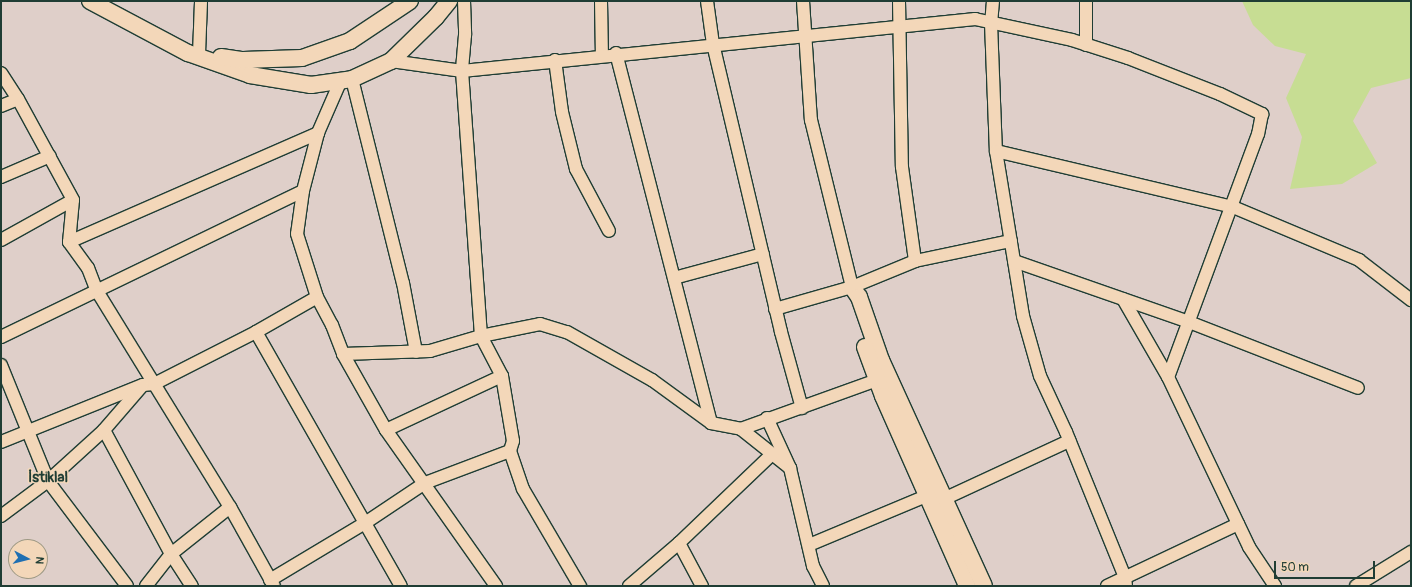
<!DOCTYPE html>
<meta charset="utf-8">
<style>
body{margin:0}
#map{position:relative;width:1412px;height:587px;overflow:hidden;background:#dfcfc9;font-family:Pangolin,sans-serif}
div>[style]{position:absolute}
.green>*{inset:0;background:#c7dd93}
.roads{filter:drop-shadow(1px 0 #1f3d34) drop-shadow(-1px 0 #1f3d34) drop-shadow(0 1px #1f3d34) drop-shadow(0 -1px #1f3d34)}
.street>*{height:12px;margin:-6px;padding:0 6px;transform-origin:6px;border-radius:6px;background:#f3d7b9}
.secondary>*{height:16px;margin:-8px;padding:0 8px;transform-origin:8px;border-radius:8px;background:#f3d7b9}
span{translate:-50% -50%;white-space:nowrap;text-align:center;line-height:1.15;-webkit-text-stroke:3px #f3d7b9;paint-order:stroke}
.district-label{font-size:15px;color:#1f3d34;font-weight:700}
.frame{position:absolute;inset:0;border:2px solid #1f3d34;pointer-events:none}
.north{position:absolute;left:8px;top:539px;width:40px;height:40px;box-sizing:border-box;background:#f3d7b9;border:1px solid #9e9984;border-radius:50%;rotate:97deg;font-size:11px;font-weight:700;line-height:16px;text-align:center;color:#1f3d34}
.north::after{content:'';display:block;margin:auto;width:14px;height:18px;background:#1f6fb2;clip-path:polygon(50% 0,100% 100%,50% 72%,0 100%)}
.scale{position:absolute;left:1274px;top:561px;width:101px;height:18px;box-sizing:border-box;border:2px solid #1f3d34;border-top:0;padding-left:5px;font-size:12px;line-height:14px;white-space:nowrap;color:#1f3d34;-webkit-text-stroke:3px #f3d7b9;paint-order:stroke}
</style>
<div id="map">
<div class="green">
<i style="clip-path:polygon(1242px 1px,1411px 1px,1411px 78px,1371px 88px,1353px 121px,1377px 163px,1342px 184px,1290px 189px,1302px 137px,1286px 98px,1306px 54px,1275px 46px,1253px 25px)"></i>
</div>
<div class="roads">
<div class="street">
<i style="left:464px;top:1px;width:34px;rotate:88deg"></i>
<i style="left:465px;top:35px;width:36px;rotate:95deg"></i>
<i style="left:462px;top:71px;width:266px;rotate:85.9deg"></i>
<i style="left:481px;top:336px;width:45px;rotate:62.3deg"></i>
<i style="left:502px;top:376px;width:66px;rotate:80.4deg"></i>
<i style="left:513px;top:441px;width:10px;rotate:107deg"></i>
<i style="left:510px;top:451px;width:40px;rotate:71.1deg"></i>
<i style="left:523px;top:489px;width:113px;rotate:59.6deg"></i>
<i style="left:601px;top:1px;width:55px;rotate:89deg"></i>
<i style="left:707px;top:1px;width:43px;rotate:82.1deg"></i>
<i style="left:713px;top:44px;width:296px;rotate:76.7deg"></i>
<i style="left:781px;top:332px;width:79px;rotate:74.6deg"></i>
<i style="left:803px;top:1px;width:119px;rotate:86.2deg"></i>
<i style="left:811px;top:120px;width:172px;rotate:76.2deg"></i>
<i style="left:899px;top:1px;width:166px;rotate:89deg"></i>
<i style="left:902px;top:167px;width:95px;rotate:82.1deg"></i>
<i style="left:993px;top:1px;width:22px;rotate:95deg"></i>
<i style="left:991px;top:23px;width:128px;rotate:87.8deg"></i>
<i style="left:996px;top:151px;width:167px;rotate:80.7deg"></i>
<i style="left:1023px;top:316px;width:62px;rotate:74.2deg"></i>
<i style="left:1040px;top:376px;width:62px;rotate:65.1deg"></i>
<i style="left:1066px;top:432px;width:157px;rotate:67.9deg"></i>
<i style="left:1125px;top:577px;width:9px;rotate:84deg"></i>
<i style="left:1086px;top:1px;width:44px;rotate:90deg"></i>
<i style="left:616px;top:53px;width:382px;rotate:75.6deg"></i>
<i style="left:199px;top:54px;width:53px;rotate:-87.8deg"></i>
<i style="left:555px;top:60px;width:52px;rotate:82.3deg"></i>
<i style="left:562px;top:112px;width:59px;rotate:76.2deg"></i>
<i style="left:576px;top:169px;width:70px;rotate:62deg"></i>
<i style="left:391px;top:61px;width:72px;rotate:8deg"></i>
<i style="left:462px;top:71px;width:516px;rotate:-5.79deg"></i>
<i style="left:975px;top:19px;width:99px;rotate:12.2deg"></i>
<i style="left:1072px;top:40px;width:59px;rotate:17.8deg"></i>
<i style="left:1128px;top:58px;width:99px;rotate:21.4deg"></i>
<i style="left:1220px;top:94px;width:47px;rotate:25.5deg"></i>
<i style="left:1262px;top:114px;width:20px;rotate:101deg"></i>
<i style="left:1258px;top:134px;width:259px;rotate:110.3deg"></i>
<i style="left:1px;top:73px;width:31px;rotate:57deg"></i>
<i style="left:18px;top:99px;width:115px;rotate:61.4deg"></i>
<i style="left:73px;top:200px;width:42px;rotate:95.4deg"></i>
<i style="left:69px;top:242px;width:32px;rotate:54deg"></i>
<i style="left:88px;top:268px;width:25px;rotate:69deg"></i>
<i style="left:97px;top:291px;width:254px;rotate:58.4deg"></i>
<i style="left:230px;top:507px;width:90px;rotate:60.9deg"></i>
<i style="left:352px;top:79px;width:210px;rotate:76deg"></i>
<i style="left:403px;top:283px;width:70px;rotate:79.3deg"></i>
<i style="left:341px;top:80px;width:58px;rotate:113.5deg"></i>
<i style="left:318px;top:133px;width:60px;rotate:104.5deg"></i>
<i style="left:303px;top:191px;width:43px;rotate:97.9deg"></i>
<i style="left:297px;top:234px;width:66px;rotate:72.4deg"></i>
<i style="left:317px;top:297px;width:32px;rotate:62deg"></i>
<i style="left:332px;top:325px;width:31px;rotate:69deg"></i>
<i style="left:343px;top:354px;width:87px;rotate:60.5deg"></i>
<i style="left:386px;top:430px;width:191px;rotate:54.8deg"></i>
<i style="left:1px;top:106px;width:18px;rotate:-22deg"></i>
<i style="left:996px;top:151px;width:244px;rotate:13.3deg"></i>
<i style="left:1233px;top:207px;width:137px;rotate:22.8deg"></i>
<i style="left:1359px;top:260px;width:66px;rotate:37.6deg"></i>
<i style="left:1px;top:177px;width:53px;rotate:-23.2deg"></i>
<i style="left:1px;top:240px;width:82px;rotate:-29.1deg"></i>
<i style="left:69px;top:242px;width:272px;rotate:-23.6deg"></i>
<i style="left:1014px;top:261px;width:185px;rotate:19.2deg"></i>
<i style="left:1189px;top:322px;width:181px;rotate:21.3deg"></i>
<i style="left:674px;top:278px;width:92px;rotate:-15.1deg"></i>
<i style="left:1123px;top:299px;width:90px;rotate:60deg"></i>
<i style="left:1168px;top:377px;width:188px;rotate:64.5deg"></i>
<i style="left:1249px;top:547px;width:47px;rotate:56.3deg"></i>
<i style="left:775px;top:309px;width:80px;rotate:-15.9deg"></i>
<i style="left:852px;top:287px;width:68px;rotate:-22.4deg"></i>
<i style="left:915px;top:261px;width:98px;rotate:-11.8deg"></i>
<i style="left:256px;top:332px;width:292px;rotate:60.3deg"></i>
<i style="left:1px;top:337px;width:335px;rotate:-25.8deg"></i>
<i style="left:343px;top:354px;width:87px;rotate:-2deg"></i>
<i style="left:430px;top:351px;width:53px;rotate:-16.4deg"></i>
<i style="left:481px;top:336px;width:60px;rotate:-11.5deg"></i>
<i style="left:540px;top:324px;width:28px;rotate:17deg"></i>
<i style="left:567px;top:332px;width:98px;rotate:29.5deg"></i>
<i style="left:652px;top:380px;width:73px;rotate:36.1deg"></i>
<i style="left:711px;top:423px;width:31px;rotate:11deg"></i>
<i style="left:741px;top:429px;width:63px;rotate:38.5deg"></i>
<i style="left:1px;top:365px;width:125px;rotate:67.9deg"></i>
<i style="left:48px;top:481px;width:131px;rotate:53deg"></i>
<i style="left:767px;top:418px;width:55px;rotate:65.3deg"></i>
<i style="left:790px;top:468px;width:101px;rotate:76.8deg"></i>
<i style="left:813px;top:566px;width:22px;rotate:63deg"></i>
<i style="left:741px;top:429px;width:145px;rotate:-19.8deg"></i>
<i style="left:104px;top:430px;width:141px;rotate:61.6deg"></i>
<i style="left:171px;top:554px;width:38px;rotate:57deg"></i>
<i style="left:386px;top:430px;width:128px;rotate:-25deg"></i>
<i style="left:1px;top:442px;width:153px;rotate:-21.9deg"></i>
<i style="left:143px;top:385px;width:11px;rotate:-5deg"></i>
<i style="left:154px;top:384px;width:114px;rotate:-27deg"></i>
<i style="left:256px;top:332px;width:70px;rotate:-29.8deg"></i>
<i style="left:946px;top:498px;width:136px;rotate:-24.9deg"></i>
<i style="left:1px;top:516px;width:59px;rotate:-36.7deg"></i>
<i style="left:48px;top:481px;width:76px;rotate:-42.3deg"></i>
<i style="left:104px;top:430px;width:58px;rotate:-49.2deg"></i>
<i style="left:679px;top:543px;width:49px;rotate:61.9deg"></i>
<i style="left:809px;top:545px;width:127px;rotate:-22.7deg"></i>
<i style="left:270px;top:580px;width:111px;rotate:-31deg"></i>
<i style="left:365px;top:523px;width:72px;rotate:-33.7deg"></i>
<i style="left:425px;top:483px;width:91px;rotate:-20.6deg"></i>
<i style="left:146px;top:586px;width:41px;rotate:-52deg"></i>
<i style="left:171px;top:554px;width:75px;rotate:-38.5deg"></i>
<i style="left:629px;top:586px;width:66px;rotate:-40.7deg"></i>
<i style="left:679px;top:543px;width:129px;rotate:-43.7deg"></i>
<i style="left:1107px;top:586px;width:145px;rotate:-25.3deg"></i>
<i style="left:1356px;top:586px;width:65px;rotate:-31.7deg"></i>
</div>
<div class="secondary">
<i style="left:90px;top:1px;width:111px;rotate:28deg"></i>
<i style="left:188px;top:53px;width:66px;rotate:19.5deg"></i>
<i style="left:250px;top:75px;width:62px;rotate:9.3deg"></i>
<i style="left:311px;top:85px;width:41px;rotate:-8.3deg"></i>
<i style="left:352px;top:79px;width:43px;rotate:-24.8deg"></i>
<i style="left:391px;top:61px;width:63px;rotate:-44.4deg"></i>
<i style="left:436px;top:17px;width:21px;rotate:-51deg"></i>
<i style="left:221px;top:57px;width:22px;rotate:8deg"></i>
<i style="left:243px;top:60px;width:59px;rotate:-1.9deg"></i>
<i style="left:302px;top:58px;width:51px;rotate:-19.5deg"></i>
<i style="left:350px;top:41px;width:72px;rotate:-33.7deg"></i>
<i style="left:852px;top:287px;width:12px;rotate:55deg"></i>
<i style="left:859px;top:297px;width:67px;rotate:70.8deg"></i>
<i style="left:881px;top:360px;width:248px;rotate:65.5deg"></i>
<i style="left:865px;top:347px;width:52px;rotate:69.8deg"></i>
<i style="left:883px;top:396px;width:208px;rotate:66.1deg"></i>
</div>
</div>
<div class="district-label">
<span style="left:48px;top:478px">İstiklal</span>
</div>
<div class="frame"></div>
<div class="north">N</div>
<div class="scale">50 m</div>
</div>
